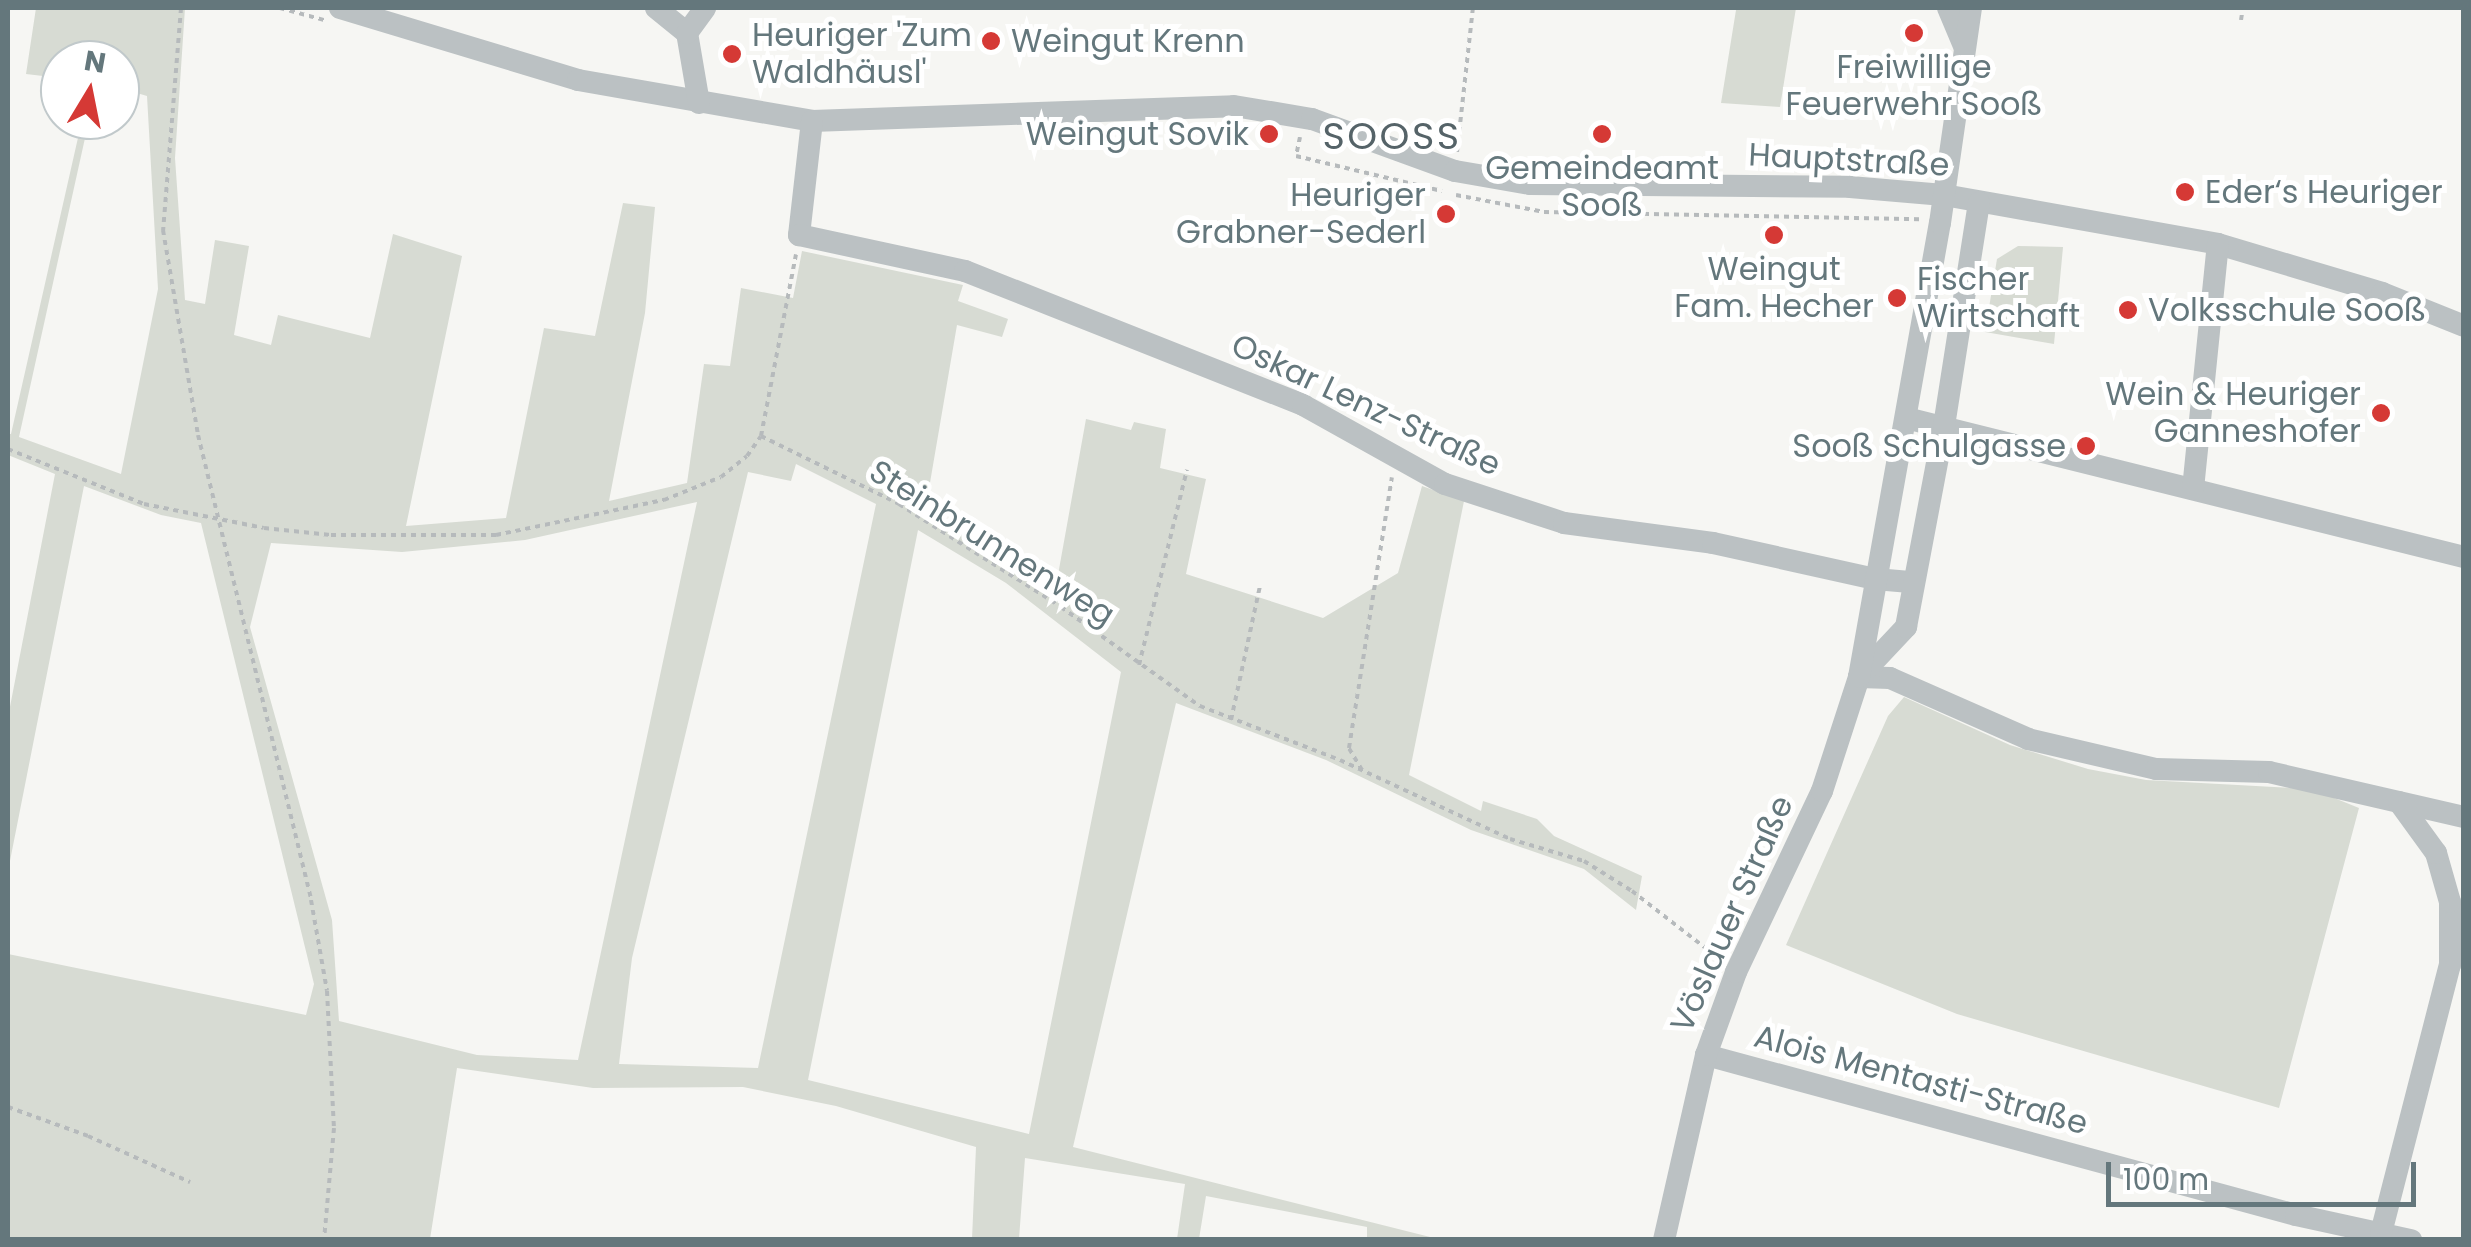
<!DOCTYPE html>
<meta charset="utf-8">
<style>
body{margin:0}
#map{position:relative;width:2471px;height:1247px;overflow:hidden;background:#f6f6f3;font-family:Poppins,sans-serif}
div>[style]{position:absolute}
.green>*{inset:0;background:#d7dbd3}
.path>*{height:4px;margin-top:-2px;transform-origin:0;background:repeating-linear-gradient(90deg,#b6babc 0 5px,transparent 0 10px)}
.minor>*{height:22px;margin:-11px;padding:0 11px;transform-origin:11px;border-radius:11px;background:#bbc1c3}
.dots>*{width:28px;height:28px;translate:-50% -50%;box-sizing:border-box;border:5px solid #fff;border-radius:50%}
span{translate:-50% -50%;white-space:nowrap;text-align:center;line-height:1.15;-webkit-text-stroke:10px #fff;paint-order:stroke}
.poi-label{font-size:32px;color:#64777c}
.left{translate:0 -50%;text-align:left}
.right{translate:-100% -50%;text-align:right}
.street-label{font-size:32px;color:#64777c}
.quarter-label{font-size:38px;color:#556368;letter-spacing:2.5px}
.frame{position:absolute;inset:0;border:10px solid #64777c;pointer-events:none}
.north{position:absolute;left:40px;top:40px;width:100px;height:100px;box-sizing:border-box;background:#fff;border:2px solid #c1c9cb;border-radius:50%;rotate:10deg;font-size:28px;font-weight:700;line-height:40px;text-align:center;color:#64777c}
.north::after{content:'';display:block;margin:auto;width:35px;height:45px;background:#d53935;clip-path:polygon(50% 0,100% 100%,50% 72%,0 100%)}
.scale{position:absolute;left:2106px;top:1162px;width:310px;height:45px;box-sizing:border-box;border:5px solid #64777c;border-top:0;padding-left:12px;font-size:30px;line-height:35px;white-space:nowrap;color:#64777c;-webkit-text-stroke:8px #fff;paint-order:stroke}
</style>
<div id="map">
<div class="green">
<i style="clip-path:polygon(evenodd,36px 8px,185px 8px,175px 158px,185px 300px,205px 304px,215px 240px,249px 246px,234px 335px,271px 345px,278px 315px,370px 338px,393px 234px,462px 256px,406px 526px,506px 518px,544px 328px,595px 336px,623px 203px,655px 207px,645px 313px,609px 501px,687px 483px,704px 364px,730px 366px,741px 288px,793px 298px,802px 251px,963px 285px,958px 301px,1008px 319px,1002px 337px,957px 325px,926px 506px,1056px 586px,1086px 419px,1131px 430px,1134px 422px,1166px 429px,1160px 468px,1206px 479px,1186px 574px,1323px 618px,1398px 573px,1422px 486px,1464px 501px,1409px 775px,1481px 811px,1483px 801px,1537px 819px,1554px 836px,1642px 876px,1636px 910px,1584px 869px,1471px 830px,1326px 760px,1176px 703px,1073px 1147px,1438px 1239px,1367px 1239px,1367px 1227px,1206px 1196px,1199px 1239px,1177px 1239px,1185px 1184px,1025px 1158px,1019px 1239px,972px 1239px,976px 1147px,836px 1106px,743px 1087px,593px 1088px,457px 1068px,430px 1239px,8px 1239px,8px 954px,306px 1015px,314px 984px,201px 523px,161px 515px,84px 486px,8px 871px,8px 717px,55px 474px,8px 455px,8px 434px,11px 434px,82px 120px,89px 120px,19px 437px,121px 474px,158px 289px,147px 96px,120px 88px,120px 60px,60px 60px,60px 78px,26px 74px,36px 8px,796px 464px,876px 504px,758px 1068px,619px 1064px,632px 958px,748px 472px,791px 481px,796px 464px,36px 8px,697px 502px,578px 1060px,477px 1055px,339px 1021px,332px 920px,250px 627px,271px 543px,402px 552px,525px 540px,697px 502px,36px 8px,918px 530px,1006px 583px,1121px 672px,1029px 1134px,808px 1080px,918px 530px)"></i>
<i style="clip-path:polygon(1728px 8px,1796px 8px,1780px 107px,1721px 103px,1736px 10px)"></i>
<i style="clip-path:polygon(2018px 246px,2063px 247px,2054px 344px,1985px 332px,1997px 259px)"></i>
<i style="clip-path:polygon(1904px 697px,2010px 745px,2088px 769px,2146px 780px,2312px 789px,2359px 808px,2279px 1108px,1957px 1014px,1786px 945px,1888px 716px)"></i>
</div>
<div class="path">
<i style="left:181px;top:8px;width:223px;rotate:94.6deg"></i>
<i style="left:163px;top:230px;width:208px;rotate:80.3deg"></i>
<i style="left:198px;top:435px;width:479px;rotate:76.3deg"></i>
<i style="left:311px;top:900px;width:92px;rotate:80deg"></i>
<i style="left:327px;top:991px;width:137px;rotate:87.1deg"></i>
<i style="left:334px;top:1128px;width:112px;rotate:95.1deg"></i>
<i style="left:280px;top:8px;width:46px;rotate:15.3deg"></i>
<i style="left:2241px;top:20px;width:12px;rotate:-81deg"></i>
<i style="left:1300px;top:137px;width:19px;rotate:102deg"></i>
<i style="left:1296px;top:156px;width:150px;rotate:13.5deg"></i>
<i style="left:1457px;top:152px;width:145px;rotate:-83.7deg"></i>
<i style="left:1456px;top:195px;width:90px;rotate:10.9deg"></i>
<i style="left:1544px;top:212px;width:376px;rotate:1.1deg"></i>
<i style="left:761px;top:436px;width:154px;rotate:26.2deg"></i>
<i style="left:899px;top:504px;width:192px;rotate:32.4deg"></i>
<i style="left:1061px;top:607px;width:171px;rotate:35.5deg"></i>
<i style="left:1200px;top:706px;width:150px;rotate:21.1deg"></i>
<i style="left:1340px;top:760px;width:187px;rotate:24.9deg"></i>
<i style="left:1510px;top:839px;width:77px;rotate:16.6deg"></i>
<i style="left:1584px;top:861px;width:57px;rotate:32deg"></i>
<i style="left:1632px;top:891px;width:113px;rotate:37.8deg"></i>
<i style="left:8px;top:449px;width:147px;rotate:22deg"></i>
<i style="left:144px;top:504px;width:122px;rotate:11.3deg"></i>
<i style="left:264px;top:528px;width:67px;rotate:6deg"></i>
<i style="left:331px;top:535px;width:165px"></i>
<i style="left:496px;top:535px;width:172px;rotate:-11.8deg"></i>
<i style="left:664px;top:500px;width:61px;rotate:-22deg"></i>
<i style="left:721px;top:477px;width:33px;rotate:-39deg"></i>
<i style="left:747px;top:456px;width:24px;rotate:-55deg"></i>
<i style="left:761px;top:436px;width:185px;rotate:-79.1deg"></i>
<i style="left:1139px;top:665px;width:201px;rotate:-76.2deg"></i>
<i style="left:1231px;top:720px;width:137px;rotate:-77.8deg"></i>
<i style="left:1362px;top:770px;width:26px;rotate:-121deg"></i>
<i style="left:1349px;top:748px;width:274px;rotate:-81deg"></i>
<i style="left:8px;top:1107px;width:85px;rotate:19.9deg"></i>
<i style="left:88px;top:1136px;width:112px;rotate:24.3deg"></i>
</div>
<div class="minor">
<i style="left:340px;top:8px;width:249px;rotate:16.8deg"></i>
<i style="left:578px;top:80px;width:238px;rotate:9.9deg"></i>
<i style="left:812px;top:121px;width:422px;rotate:-2deg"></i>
<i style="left:1234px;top:106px;width:79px;rotate:9.5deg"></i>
<i style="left:1312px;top:119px;width:152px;rotate:20deg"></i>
<i style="left:1455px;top:171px;width:76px;rotate:9.8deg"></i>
<i style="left:1530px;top:184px;width:320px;rotate:0.5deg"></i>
<i style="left:1850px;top:187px;width:94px;rotate:4.9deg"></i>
<i style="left:1944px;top:195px;width:278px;rotate:10.1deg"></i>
<i style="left:2218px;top:244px;width:171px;rotate:16.6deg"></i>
<i style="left:2382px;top:293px;width:88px;rotate:21.9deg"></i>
<i style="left:656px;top:8px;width:40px;rotate:39deg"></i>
<i style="left:1948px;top:8px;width:41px;rotate:67.2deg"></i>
<i style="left:699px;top:103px;width:71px;rotate:-99.7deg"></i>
<i style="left:687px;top:33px;width:31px;rotate:-54deg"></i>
<i style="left:812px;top:121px;width:115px;rotate:96.5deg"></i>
<i style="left:799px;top:235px;width:170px;rotate:12.2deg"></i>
<i style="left:965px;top:271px;width:364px;rotate:21.6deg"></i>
<i style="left:1303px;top:405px;width:162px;rotate:29.1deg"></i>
<i style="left:1445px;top:484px;width:125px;rotate:18.1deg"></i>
<i style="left:1564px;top:523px;width:150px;rotate:7.6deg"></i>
<i style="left:1713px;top:543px;width:166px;rotate:12.5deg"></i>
<i style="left:1875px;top:579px;width:38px;rotate:5deg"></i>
<i style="left:1906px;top:418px;width:575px;rotate:13.99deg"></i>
<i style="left:2193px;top:489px;width:246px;rotate:-84.2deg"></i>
<i style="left:1859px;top:677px;width:31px;rotate:2deg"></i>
<i style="left:1890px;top:678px;width:151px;rotate:23.8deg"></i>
<i style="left:2028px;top:739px;width:131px;rotate:13.2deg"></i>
<i style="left:2156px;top:769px;width:113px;rotate:1.5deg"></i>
<i style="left:2269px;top:772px;width:200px;rotate:13deg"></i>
<i style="left:1859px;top:677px;width:69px;rotate:-46.8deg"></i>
<i style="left:1906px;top:627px;width:205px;rotate:-79.3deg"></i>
<i style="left:1944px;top:426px;width:226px;rotate:-81.1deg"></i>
<i style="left:1706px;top:1055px;width:611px;rotate:15.17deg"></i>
<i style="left:2296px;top:1215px;width:118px;rotate:12.3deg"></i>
<i style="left:2381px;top:1233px;width:277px;rotate:-75.6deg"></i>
<i style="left:2450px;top:965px;width:63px;rotate:-90deg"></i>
<i style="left:2450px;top:902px;width:51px;rotate:-105.9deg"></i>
<i style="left:2436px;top:853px;width:63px;rotate:-126deg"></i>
<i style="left:1664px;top:1240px;width:190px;rotate:-77.2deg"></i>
<i style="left:1706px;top:1055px;width:88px;rotate:-70.1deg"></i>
<i style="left:1736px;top:972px;width:200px;rotate:-64.6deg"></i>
<i style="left:1822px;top:791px;width:120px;rotate:-72deg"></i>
<i style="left:1859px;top:677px;width:461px;rotate:-79.9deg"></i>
<i style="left:1940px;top:223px;width:217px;rotate:-81.8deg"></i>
</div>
<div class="dots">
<i style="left:1914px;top:33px;background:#d53935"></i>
<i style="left:991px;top:41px;background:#d53935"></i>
<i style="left:732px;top:54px;background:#d53935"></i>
<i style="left:1269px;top:134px;background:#d53935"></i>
<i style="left:1602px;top:134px;background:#d53935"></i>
<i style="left:2185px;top:192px;background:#d53935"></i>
<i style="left:1446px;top:214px;background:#d53935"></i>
<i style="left:1774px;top:235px;background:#d53935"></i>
<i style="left:1897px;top:298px;background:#d53935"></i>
<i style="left:2128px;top:310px;background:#d53935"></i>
<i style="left:2381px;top:413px;background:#d53935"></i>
<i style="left:2086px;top:446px;background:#d53935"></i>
</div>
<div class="poi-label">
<span class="left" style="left:752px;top:54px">Heuriger 'Zum<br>Waldhäusl'</span>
<span class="left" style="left:1011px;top:41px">Weingut Krenn</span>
<span style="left:1914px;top:86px">Freiwillige<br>Feuerwehr Sooß</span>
<span class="right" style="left:1249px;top:134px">Weingut Sovik</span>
<span style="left:1602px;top:187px">Gemeindeamt<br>Sooß</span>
<span class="left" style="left:2205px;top:192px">Eder‘s Heuriger</span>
<span class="right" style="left:1426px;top:214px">Heuriger<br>Grabner-Sederl</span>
<span style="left:1774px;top:288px">Weingut<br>Fam. Hecher</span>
<span class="left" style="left:1917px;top:298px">Fischer<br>Wirtschaft</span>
<span class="left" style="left:2148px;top:310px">Volksschule Sooß</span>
<span class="right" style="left:2361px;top:413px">Wein &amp; Heuriger<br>Ganneshofer</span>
<span class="right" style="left:2066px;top:446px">Sooß Schulgasse</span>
</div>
<div class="street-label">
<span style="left:1849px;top:160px;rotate:3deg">Hauptstraße</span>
<span style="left:1366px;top:405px;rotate:25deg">Oskar Lenz-Straße</span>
<span style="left:992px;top:543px;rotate:32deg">Steinbrunnenweg</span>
<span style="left:1732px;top:914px;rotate:-66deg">Vöslauer Straße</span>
<span style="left:1921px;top:1080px;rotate:15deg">Alois Mentasti-Straße</span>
</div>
<div class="quarter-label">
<span style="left:1392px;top:136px">SOOSS</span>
</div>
<div class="frame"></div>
<div class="north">N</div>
<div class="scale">100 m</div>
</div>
